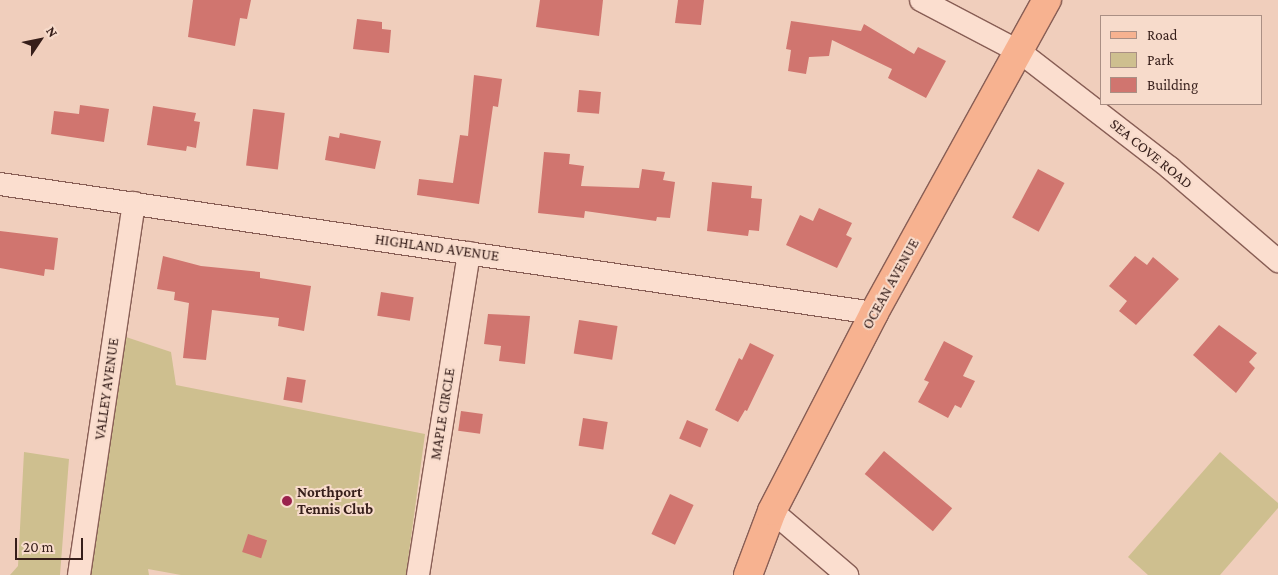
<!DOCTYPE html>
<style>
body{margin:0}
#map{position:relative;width:1278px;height:575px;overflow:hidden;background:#f0cebc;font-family:"Crimson Pro",serif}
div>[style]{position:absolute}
.green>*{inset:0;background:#cebf8f}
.building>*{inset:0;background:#d0756f;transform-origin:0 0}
.roads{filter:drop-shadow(1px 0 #885e55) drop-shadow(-1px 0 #885e55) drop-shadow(0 1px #885e55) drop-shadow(0 -1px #885e55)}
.minor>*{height:22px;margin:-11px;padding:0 11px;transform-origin:11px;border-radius:11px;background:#fbdecf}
.major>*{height:28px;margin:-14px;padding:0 14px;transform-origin:14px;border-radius:14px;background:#f7b290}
.dots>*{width:14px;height:14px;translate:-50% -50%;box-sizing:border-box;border:2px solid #f7dbcb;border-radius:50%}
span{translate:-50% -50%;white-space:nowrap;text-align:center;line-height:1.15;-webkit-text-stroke:4px #f7dbcb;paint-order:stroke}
.street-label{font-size:15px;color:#361e1a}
.poi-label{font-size:15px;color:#361e1a;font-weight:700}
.left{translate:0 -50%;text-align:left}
.legend{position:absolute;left:1100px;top:15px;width:162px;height:90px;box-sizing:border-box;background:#f7dbcb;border:1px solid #aa8f84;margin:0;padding:6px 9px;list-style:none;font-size:15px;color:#361e1a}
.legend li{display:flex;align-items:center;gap:10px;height:25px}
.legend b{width:25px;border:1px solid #aa8f84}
.north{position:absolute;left:15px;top:15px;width:50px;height:50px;-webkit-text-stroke:4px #f7dbcb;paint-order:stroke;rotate:56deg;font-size:14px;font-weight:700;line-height:20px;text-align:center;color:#361e1a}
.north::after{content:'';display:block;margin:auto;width:18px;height:22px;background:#361e1a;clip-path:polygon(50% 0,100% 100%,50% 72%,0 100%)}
.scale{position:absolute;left:15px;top:538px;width:68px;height:22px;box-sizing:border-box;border:2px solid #361e1a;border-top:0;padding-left:6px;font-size:15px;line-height:18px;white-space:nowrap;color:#361e1a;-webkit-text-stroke:4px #f7dbcb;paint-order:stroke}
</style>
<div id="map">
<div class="green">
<i style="clip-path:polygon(123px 336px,171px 352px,176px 385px,425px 434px,406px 575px,181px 575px,148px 569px,149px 575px,87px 575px)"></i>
<i style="clip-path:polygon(24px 452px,69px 459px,60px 575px,10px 575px,18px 566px)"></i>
<i style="clip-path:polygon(1220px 452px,1278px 503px,1278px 508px,1220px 575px,1148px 575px,1128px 557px)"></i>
</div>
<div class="building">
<i style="clip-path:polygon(193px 0,251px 0,247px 19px,240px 18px,235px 46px,188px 37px)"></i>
<i style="clip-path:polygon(540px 0,603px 0,599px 36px,536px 27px)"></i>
<i style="clip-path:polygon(678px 0,704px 0,701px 25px,675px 23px)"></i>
<i style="clip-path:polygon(357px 19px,382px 22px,382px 29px,391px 30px,389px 53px,353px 49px)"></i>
<i style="clip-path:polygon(791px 21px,861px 31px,864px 24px,914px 54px,918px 47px,946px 61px,926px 98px,888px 78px,892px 69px,832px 40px,829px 56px,809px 57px,806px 74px,788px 71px,791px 50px,786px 49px)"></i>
<i style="clip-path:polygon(474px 75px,502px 79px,498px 107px,493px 106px,479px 204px,417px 195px,419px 179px,453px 183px,460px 135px,468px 136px)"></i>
<i style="left:579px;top:90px;width:22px;height:22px;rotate:5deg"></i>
<i style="clip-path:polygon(80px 105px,109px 109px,104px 142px,51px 134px,54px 111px,79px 114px)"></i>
<i style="clip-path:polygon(153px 106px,196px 113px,194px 121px,200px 122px,196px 148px,187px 146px,186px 151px,147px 145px)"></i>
<i style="left:253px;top:109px;width:32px;height:57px;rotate:7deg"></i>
<i style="clip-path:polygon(340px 133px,381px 141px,375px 169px,325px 160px,329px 136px,339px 138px)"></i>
<i style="clip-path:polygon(544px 152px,570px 154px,569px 164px,584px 166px,581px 186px,639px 188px,642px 169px,665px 172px,663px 180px,675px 182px,670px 218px,657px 217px,656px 221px,585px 211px,584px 218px,538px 213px)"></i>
<i style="left:1038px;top:169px;width:30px;height:55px;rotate:28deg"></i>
<i style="clip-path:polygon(712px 182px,752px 186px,751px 198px,762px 199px,759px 231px,749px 230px,748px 236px,707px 231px)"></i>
<i style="clip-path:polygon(819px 208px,852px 223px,846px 235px,852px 238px,837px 268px,786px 245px,800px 215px,813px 221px)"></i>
<i style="clip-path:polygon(0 231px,58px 238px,54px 270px,45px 269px,44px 276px,0 268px)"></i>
<i style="clip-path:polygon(163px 256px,201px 266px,260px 272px,260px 278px,311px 286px,304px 331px,278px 326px,279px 318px,212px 310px,206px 360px,183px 358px,189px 303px,174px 300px,175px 292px,157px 289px)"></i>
<i style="clip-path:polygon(1135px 256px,1147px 265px,1153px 257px,1179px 279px,1136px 325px,1119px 311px,1127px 301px,1109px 286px)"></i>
<i style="left:381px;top:292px;width:33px;height:24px;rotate:9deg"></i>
<i style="clip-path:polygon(488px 314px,530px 316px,525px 364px,499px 361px,501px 346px,484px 344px)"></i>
<i style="left:579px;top:320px;width:39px;height:34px;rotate:9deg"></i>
<i style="clip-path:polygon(1219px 325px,1257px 353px,1249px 362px,1255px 368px,1236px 393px,1193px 355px)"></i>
<i style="clip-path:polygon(944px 341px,973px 356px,963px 376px,975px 381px,961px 408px,955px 405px,948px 418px,918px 402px,929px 382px,924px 380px)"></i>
<i style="clip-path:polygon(750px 343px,774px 355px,747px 411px,745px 410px,738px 422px,715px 410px,739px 358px,742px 360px)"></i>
<i style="left:287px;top:377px;width:19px;height:23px;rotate:9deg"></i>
<i style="left:461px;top:411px;width:22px;height:20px;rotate:8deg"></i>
<i style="left:583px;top:418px;width:25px;height:28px;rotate:9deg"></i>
<i style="left:687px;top:420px;width:23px;height:20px;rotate:23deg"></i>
<i style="left:884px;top:451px;width:89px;height:30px;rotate:40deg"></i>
<i style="left:670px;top:494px;width:26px;height:44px;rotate:25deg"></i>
<i style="left:248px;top:534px;width:20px;height:19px;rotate:18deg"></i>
</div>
<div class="roads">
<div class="minor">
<i style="left:921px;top:0;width:112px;rotate:27.7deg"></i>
<i style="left:1020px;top:52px;width:190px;rotate:37.7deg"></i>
<i style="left:1170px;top:168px;width:143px;rotate:40.7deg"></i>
<i style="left:0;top:184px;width:883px;rotate:8.4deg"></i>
<i style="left:772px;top:511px;width:99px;rotate:40.5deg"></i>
<i style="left:79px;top:575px;width:376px;rotate:-81.6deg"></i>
<i style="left:418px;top:575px;width:326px;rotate:-81deg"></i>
</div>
<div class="major">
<i style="left:748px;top:575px;width:68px;rotate:-69.4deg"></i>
<i style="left:772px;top:511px;width:223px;rotate:-62.7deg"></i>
<i style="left:874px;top:313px;width:358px;rotate:-61.1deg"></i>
</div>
</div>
<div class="dots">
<i style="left:287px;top:501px;background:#9a224d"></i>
</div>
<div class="street-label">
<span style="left:1151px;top:154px;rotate:39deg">SEA COVE ROAD</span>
<span style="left:437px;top:248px;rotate:8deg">HIGHLAND AVENUE</span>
<span style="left:891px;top:284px;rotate:-61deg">OCEAN AVENUE</span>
<span style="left:107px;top:389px;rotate:-82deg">VALLEY AVENUE</span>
<span style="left:443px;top:414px;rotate:-81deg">MAPLE CIRCLE</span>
</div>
<div class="poi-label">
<span class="left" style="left:297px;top:501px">Northport<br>Tennis Club</span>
</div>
<ul class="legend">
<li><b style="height:6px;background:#f7b290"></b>Road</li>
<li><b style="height:14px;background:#cebf8f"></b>Park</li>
<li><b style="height:14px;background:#d0756f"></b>Building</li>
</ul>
<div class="north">N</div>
<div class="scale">20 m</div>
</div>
